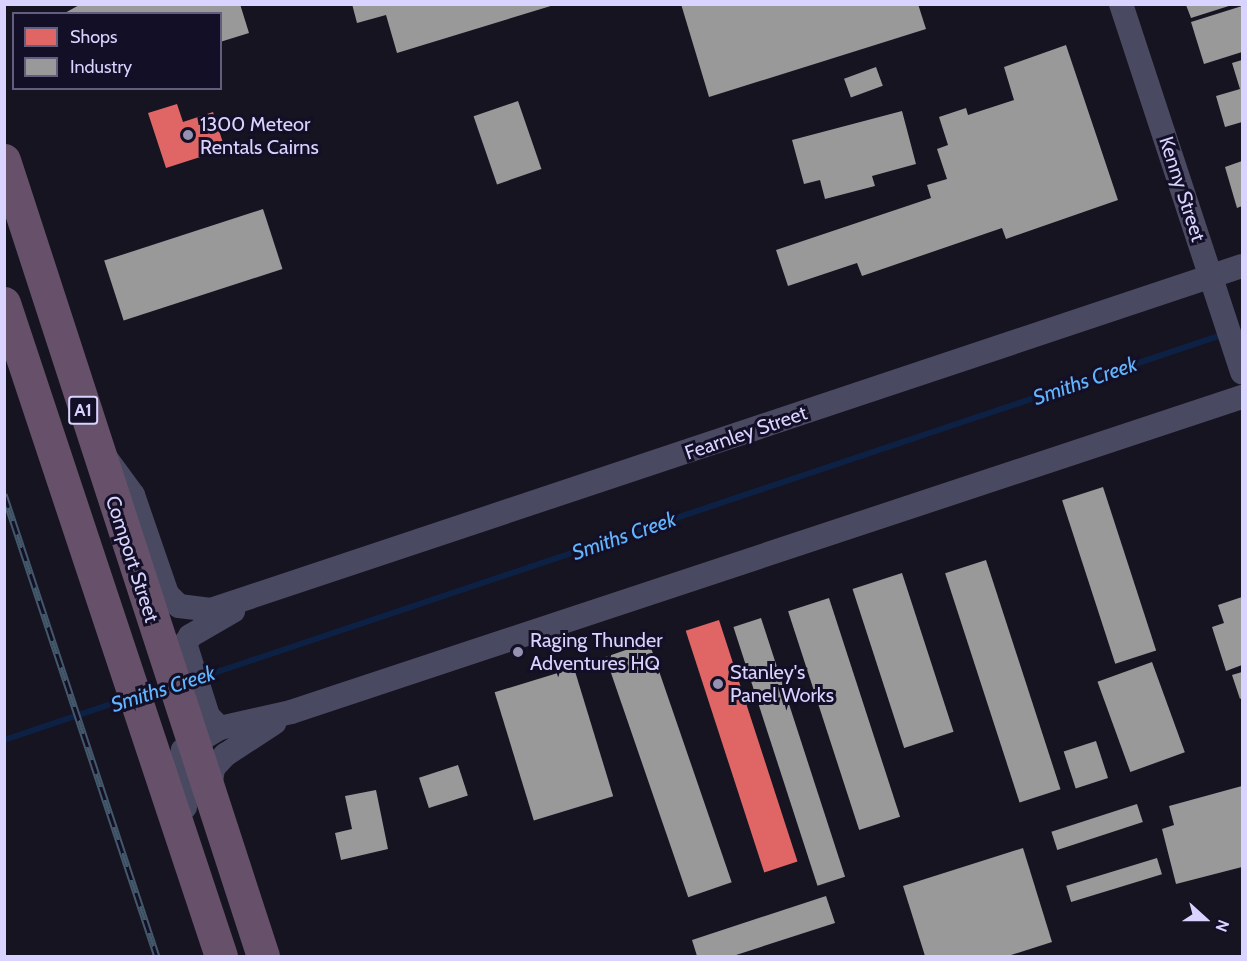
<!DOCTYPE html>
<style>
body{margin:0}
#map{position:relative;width:1247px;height:961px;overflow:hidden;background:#161421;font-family:Cabin,sans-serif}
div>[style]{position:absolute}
.shops>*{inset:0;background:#e06666;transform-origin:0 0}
.industry>*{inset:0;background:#999;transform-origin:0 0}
.stream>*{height:6px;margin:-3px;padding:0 3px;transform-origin:3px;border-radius:3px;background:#0d2144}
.minor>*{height:24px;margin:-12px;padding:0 12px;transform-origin:12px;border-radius:12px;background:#4a4962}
.highway>*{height:33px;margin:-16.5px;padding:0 16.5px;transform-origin:16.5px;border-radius:16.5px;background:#67516a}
.rail>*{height:7px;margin-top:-3.5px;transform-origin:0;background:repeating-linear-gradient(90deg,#130f26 0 14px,#43596b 0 28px);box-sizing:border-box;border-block:2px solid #43596b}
.dots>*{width:16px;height:16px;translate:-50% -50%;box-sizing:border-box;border:3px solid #130f26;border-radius:50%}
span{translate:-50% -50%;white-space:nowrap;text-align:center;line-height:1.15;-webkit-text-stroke:6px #130f26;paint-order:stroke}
.shield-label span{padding:2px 4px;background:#130f26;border:2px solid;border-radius:4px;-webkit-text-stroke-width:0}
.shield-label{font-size:18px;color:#d9d4ff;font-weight:700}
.poi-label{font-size:20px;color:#d9d4ff}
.left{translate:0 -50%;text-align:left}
.street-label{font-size:20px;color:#d9d4ff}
.water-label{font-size:21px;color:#62b6ff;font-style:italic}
.frame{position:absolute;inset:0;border:6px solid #d9d4ff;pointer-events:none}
.legend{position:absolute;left:12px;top:12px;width:210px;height:78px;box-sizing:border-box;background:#130f26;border:2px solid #625e7d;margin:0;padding:8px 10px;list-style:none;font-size:18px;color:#d9d4ff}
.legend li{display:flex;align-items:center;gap:12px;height:30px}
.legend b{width:30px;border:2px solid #625e7d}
.north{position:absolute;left:1175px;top:889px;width:60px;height:60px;-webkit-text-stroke:4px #130f26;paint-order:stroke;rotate:111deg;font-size:16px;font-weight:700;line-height:24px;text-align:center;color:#d9d4ff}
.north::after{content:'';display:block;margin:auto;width:21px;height:27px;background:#d9d4ff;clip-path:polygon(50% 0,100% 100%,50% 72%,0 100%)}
</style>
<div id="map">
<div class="shops">
<i style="clip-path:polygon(177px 104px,183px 122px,213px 112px,225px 149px,166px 168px,148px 113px)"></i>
<i style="left:719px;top:620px;width:254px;height:35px;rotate:72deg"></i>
</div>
<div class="industry">
<i style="clip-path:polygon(81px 4px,240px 4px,249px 33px,220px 42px,220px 14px,63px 14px)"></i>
<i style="clip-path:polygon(352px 4px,554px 4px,554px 5px,397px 53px,386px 15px,357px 23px)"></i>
<i style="clip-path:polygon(681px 4px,918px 4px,926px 29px,709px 97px)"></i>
<i style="clip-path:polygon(1186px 5px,1232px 5px,1191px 18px)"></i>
<i style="clip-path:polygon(1242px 6px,1242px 52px,1204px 64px,1191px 22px)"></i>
<i style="clip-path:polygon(1066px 45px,1118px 200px,1006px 239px,1002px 228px,862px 276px,857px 263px,788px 286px,776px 250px,931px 198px,927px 185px,947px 179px,937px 149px,948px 145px,939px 117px,966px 108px,968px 115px,1014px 100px,1004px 67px)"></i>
<i style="clip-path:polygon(1242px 60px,1242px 122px,1225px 127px,1216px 96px,1240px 89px,1232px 63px)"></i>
<i style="left:876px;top:67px;width:20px;height:34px;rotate:70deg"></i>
<i style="left:518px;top:101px;width:72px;height:47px;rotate:71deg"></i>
<i style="clip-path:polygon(902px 111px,916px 164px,872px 176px,875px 186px,825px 199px,820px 180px,804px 184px,792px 140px)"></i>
<i style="clip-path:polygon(1242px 161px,1242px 206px,1237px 208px,1225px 167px)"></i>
<i style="left:263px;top:209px;width:63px;height:167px;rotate:72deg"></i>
<i style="left:1103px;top:487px;width:172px;height:43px;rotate:72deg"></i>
<i style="left:986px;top:560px;width:241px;height:43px;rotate:72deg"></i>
<i style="left:902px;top:573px;width:167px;height:52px;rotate:72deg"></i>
<i style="clip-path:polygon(1242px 597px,1242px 665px,1226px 671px,1212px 627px,1224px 623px,1218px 605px)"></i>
<i style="left:829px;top:598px;width:230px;height:43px;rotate:72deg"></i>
<i style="left:761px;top:618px;width:272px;height:29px;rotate:72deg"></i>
<i style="left:649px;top:642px;width:254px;height:46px;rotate:71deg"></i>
<i style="left:1152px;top:662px;width:96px;height:58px;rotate:70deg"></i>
<i style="left:574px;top:668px;width:134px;height:83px;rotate:73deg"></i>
<i style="clip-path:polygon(1242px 672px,1242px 698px,1240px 699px,1232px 675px)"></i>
<i style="left:1096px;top:741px;width:39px;height:34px;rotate:72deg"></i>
<i style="left:458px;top:765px;width:32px;height:41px;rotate:72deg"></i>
<i style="clip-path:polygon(1242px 786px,1242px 867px,1176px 884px,1162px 829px,1174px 825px,1169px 806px)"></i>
<i style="clip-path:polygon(376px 790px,388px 849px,341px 860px,335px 833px,352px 829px,345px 796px)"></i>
<i style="left:1137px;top:804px;width:19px;height:90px;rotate:72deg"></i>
<i style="clip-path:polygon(1023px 848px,1052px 942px,1008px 956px,925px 956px,903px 886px)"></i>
<i style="left:1157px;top:858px;width:17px;height:95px;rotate:73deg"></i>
<i style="clip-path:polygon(826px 896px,835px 923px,733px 956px,697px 956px,692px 940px)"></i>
</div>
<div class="stream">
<i style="left:202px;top:677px;width:1079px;rotate:-18.54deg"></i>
<i style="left:144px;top:694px;width:23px;rotate:-15deg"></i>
<i style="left:4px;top:740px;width:129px;rotate:-18.6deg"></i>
</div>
<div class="minor">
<i style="left:1121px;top:4px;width:388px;rotate:71.8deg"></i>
<i style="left:106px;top:458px;width:46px;rotate:53.9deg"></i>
<i style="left:133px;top:495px;width:105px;rotate:71deg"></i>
<i style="left:167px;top:594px;width:17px;rotate:45deg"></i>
<i style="left:179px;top:606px;width:32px;rotate:7deg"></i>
<i style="left:211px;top:610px;width:1087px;rotate:-18.45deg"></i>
<i style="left:185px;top:643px;width:77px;rotate:72.5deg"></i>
<i style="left:208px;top:716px;width:17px;rotate:45deg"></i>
<i style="left:170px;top:674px;width:43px;rotate:-62.2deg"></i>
<i style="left:190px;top:636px;width:50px;rotate:-30.2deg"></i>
<i style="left:209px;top:794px;width:26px;rotate:-81deg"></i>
<i style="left:213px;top:768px;width:18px;rotate:-47deg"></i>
<i style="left:225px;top:755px;width:59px;rotate:-33.1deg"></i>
<i style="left:185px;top:807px;width:33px;rotate:-102deg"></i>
<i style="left:178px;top:775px;width:25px;rotate:-79deg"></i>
<i style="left:183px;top:750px;width:43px;rotate:-30.7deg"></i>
<i style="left:220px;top:728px;width:73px;rotate:-12.7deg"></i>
<i style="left:291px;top:712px;width:1002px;rotate:-18.33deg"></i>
</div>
<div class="highway">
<i style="left:4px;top:160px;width:837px;rotate:71.98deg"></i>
<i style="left:4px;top:303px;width:688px;rotate:71.62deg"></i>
</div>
<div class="rail">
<i style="left:4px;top:494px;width:487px;rotate:71.7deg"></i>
</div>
<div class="dots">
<i style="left:188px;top:135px;background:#9591b1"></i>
<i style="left:518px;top:652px;background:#9591b1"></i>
<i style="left:718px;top:684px;background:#9591b1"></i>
</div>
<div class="shield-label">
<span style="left:83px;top:410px">A1</span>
</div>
<div class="poi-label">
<span class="left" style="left:200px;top:136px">1300 Meteor<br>Rentals Cairns</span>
<span class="left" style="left:530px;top:652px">Raging Thunder<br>Adventures HQ</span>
<span class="left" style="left:730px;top:684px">Stanley's<br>Panel Works</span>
</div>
<div class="street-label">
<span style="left:1182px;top:189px;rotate:72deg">Kenny Street</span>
<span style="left:746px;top:433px;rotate:-19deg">Fearnley Street</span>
<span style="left:132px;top:559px;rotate:72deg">Comport Street</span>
</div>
<div class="water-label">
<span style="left:1085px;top:381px;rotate:-19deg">Smiths Creek</span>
<span style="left:624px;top:536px;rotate:-19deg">Smiths Creek</span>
<span style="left:163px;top:689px;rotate:-18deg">Smiths Creek</span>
</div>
<div class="frame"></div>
<ul class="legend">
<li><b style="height:16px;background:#e06666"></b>Shops</li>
<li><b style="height:16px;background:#999"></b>Industry</li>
</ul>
<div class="north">N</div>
</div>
